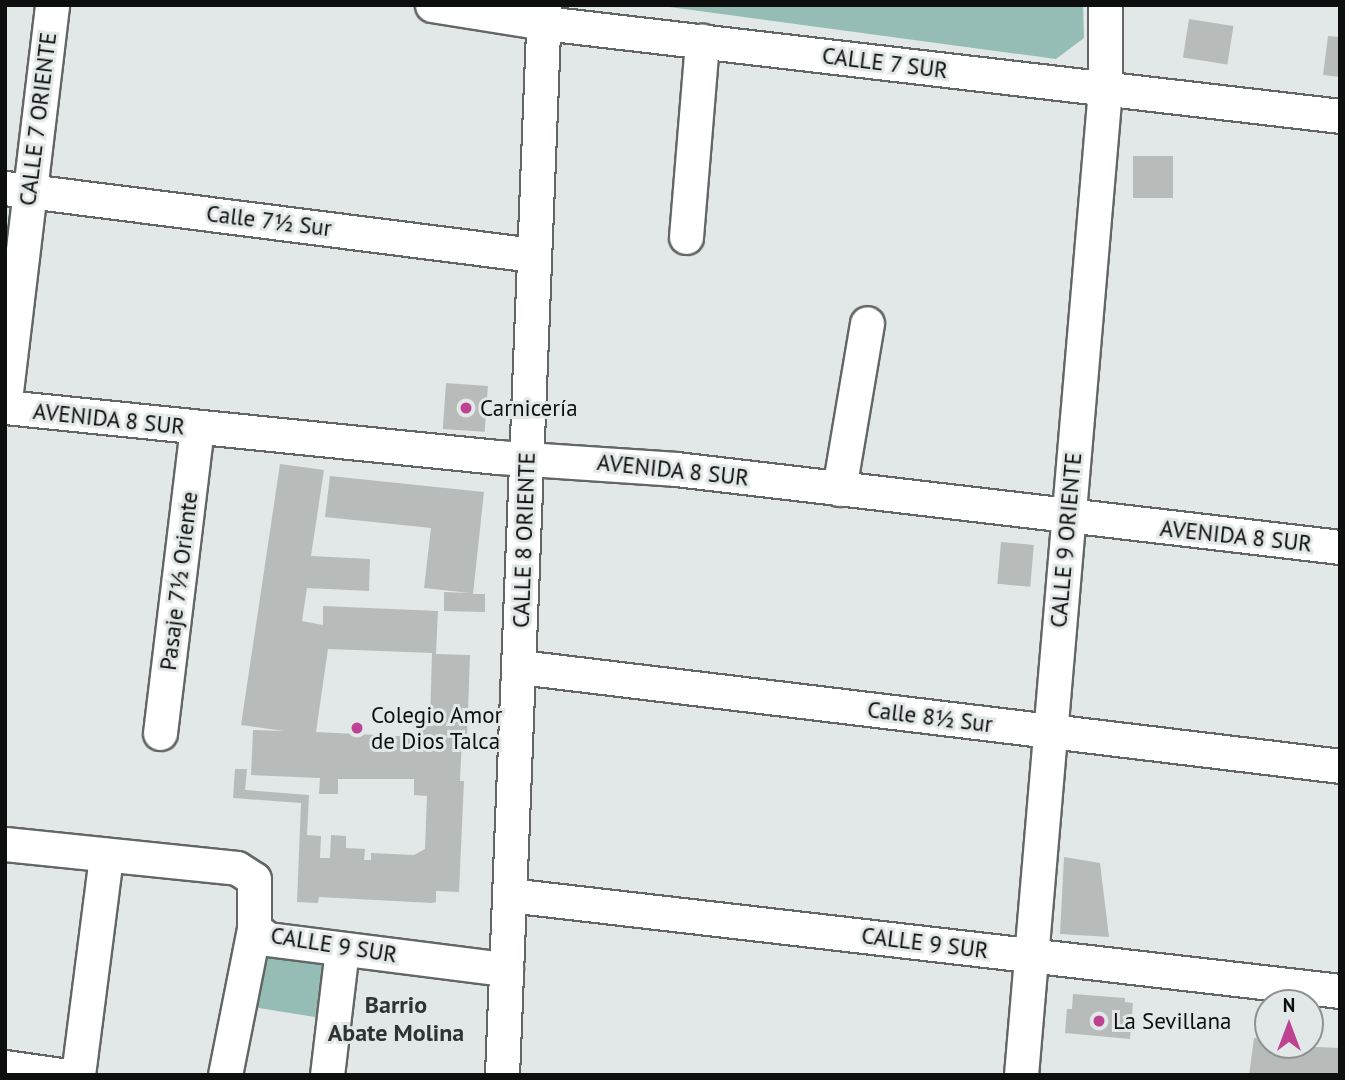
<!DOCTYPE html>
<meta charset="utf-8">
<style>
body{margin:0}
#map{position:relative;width:1345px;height:1080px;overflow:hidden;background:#e2e8e7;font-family:"PT Sans",sans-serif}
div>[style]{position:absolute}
.green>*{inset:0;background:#95bdb5;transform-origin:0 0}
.building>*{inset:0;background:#b7bcbb;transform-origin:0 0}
.roads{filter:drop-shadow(2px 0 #626766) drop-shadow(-2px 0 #626766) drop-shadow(0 2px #626766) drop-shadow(0 -2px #626766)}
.minor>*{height:33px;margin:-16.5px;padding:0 16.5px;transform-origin:16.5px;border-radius:16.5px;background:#fff}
.dots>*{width:19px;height:19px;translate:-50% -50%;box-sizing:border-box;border:4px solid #e2e8e7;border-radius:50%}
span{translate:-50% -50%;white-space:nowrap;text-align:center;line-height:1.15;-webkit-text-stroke:6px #e2e8e7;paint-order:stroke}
.street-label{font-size:23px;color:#0d0f0e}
.poi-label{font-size:23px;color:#0d0f0e}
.left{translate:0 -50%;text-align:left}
.neighbourhood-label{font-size:24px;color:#2f3433;font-weight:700}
.frame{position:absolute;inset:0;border:7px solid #0d0f0e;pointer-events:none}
.north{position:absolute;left:1254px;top:989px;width:70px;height:70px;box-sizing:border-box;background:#e2e8e7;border:2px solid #8d9190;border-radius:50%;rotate:0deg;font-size:19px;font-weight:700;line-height:28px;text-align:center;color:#0d0f0e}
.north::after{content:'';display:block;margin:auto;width:24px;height:32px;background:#be4292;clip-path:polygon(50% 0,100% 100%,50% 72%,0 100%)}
</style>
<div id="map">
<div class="green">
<i style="clip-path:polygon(655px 5px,1083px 5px,1084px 38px,1056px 59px)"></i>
<i style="left:250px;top:949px;width:84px;height:57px;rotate:9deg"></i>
</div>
<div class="building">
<i style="left:1189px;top:19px;width:45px;height:39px;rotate:9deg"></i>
<i style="clip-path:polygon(1328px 36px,1340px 37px,1340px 77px,1323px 75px)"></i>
<i style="left:1133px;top:156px;width:40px;height:42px"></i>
<i style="left:446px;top:383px;width:42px;height:46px;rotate:4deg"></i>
<i style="clip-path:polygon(evenodd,280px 464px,324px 470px,311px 556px,370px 559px,369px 591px,307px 588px,302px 621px,323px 625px,323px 606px,438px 611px,436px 654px,470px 655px,467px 739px,462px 739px,460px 781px,464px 781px,459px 892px,436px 891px,436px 902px,432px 903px,319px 897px,318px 903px,297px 902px,301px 803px,233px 798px,235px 769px,247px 769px,245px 790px,309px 795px,307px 835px,321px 836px,320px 858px,330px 858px,331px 835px,346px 836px,346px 848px,365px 849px,364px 860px,371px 860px,371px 853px,414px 855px,425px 849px,427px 796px,414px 795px,414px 779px,338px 779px,338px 794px,319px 794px,320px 778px,251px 775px,253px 730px,284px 731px,241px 725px,280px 464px,328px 649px,432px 653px,430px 719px,417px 718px,417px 737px,316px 732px,328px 649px)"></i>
<i style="clip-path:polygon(330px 476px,484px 492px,473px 594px,485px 594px,485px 612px,444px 611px,444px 592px,470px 593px,424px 588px,431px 528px,325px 517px)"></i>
<i style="left:1001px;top:542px;width:33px;height:42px;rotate:5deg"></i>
<i style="clip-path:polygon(1064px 857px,1100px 863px,1109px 937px,1060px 934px)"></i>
<i style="clip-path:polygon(1073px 994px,1125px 998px,1125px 1002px,1133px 1003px,1130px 1039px,1065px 1033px,1067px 1009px,1072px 1009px)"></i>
<i style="clip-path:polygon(1254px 1038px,1268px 1039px,1268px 1045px,1340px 1048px,1340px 1075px,1249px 1075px)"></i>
</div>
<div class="roads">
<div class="minor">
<i style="left:432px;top:5px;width:113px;rotate:9.1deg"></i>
<i style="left:544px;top:23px;width:801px;rotate:6.66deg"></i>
<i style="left:5px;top:188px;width:532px;rotate:7.23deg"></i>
<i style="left:686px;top:237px;width:197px;rotate:-85.3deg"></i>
<i style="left:5px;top:400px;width:398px;rotate:-83.2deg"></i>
<i style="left:5px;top:407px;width:495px;rotate:5.8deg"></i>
<i style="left:497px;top:457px;width:179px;rotate:3.8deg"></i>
<i style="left:676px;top:469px;width:669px;rotate:6.7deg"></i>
<i style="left:839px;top:489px;width:168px;rotate:-80.4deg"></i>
<i style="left:520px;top:667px;width:826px;rotate:6.88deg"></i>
<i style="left:160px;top:733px;width:307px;rotate:-83.1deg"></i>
<i style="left:5px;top:844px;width:233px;rotate:5.9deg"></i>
<i style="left:237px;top:868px;width:20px;rotate:33deg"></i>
<i style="left:254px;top:879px;width:49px;rotate:90deg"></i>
<i style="left:254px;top:928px;width:17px;rotate:40deg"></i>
<i style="left:267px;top:939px;width:241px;rotate:7.2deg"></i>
<i style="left:509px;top:895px;width:837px;rotate:6.59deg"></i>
<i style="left:5px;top:1067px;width:57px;rotate:8.1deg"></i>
<i style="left:78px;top:1075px;width:222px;rotate:-82.7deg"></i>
<i style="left:225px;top:1075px;width:150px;rotate:-78.8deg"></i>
<i style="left:327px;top:1075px;width:126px;rotate:-83.2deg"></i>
<i style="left:502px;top:1075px;width:1071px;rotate:-87.75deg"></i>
<i style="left:1021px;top:1075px;width:990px;rotate:-85.13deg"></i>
<i style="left:1105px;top:89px;width:84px;rotate:-90deg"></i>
</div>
</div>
<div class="dots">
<i style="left:466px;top:408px;background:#be4292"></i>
<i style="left:357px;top:728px;background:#be4292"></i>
<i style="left:1099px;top:1021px;background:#be4292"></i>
</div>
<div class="street-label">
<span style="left:885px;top:63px;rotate:7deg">CALLE 7 SUR</span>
<span style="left:38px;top:119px;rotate:-83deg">CALLE 7 ORIENTE</span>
<span style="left:269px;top:221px;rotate:7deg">Calle 7½ Sur</span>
<span style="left:109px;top:419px;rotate:6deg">AVENIDA 8 SUR</span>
<span style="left:673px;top:470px;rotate:6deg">AVENIDA 8 SUR</span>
<span style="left:1236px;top:536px;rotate:6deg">AVENIDA 8 SUR</span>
<span style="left:524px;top:540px;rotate:-88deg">CALLE 8 ORIENTE</span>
<span style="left:1066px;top:540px;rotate:-85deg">CALLE 9 ORIENTE</span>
<span style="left:179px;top:581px;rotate:-83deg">Pasaje 7½ Oriente</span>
<span style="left:930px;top:717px;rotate:7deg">Calle 8½ Sur</span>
<span style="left:925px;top:943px;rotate:7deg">CALLE 9 SUR</span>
<span style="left:334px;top:945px;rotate:9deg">CALLE 9 SUR</span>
</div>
<div class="poi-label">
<span class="left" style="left:480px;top:408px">Carnicería</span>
<span class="left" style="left:371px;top:728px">Colegio Amor<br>de Dios Talca</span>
<span class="left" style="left:1113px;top:1021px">La Sevillana</span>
</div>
<div class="neighbourhood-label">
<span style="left:396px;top:1019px">Barrio<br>Abate Molina</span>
</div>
<div class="frame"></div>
<div class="north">N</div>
</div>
